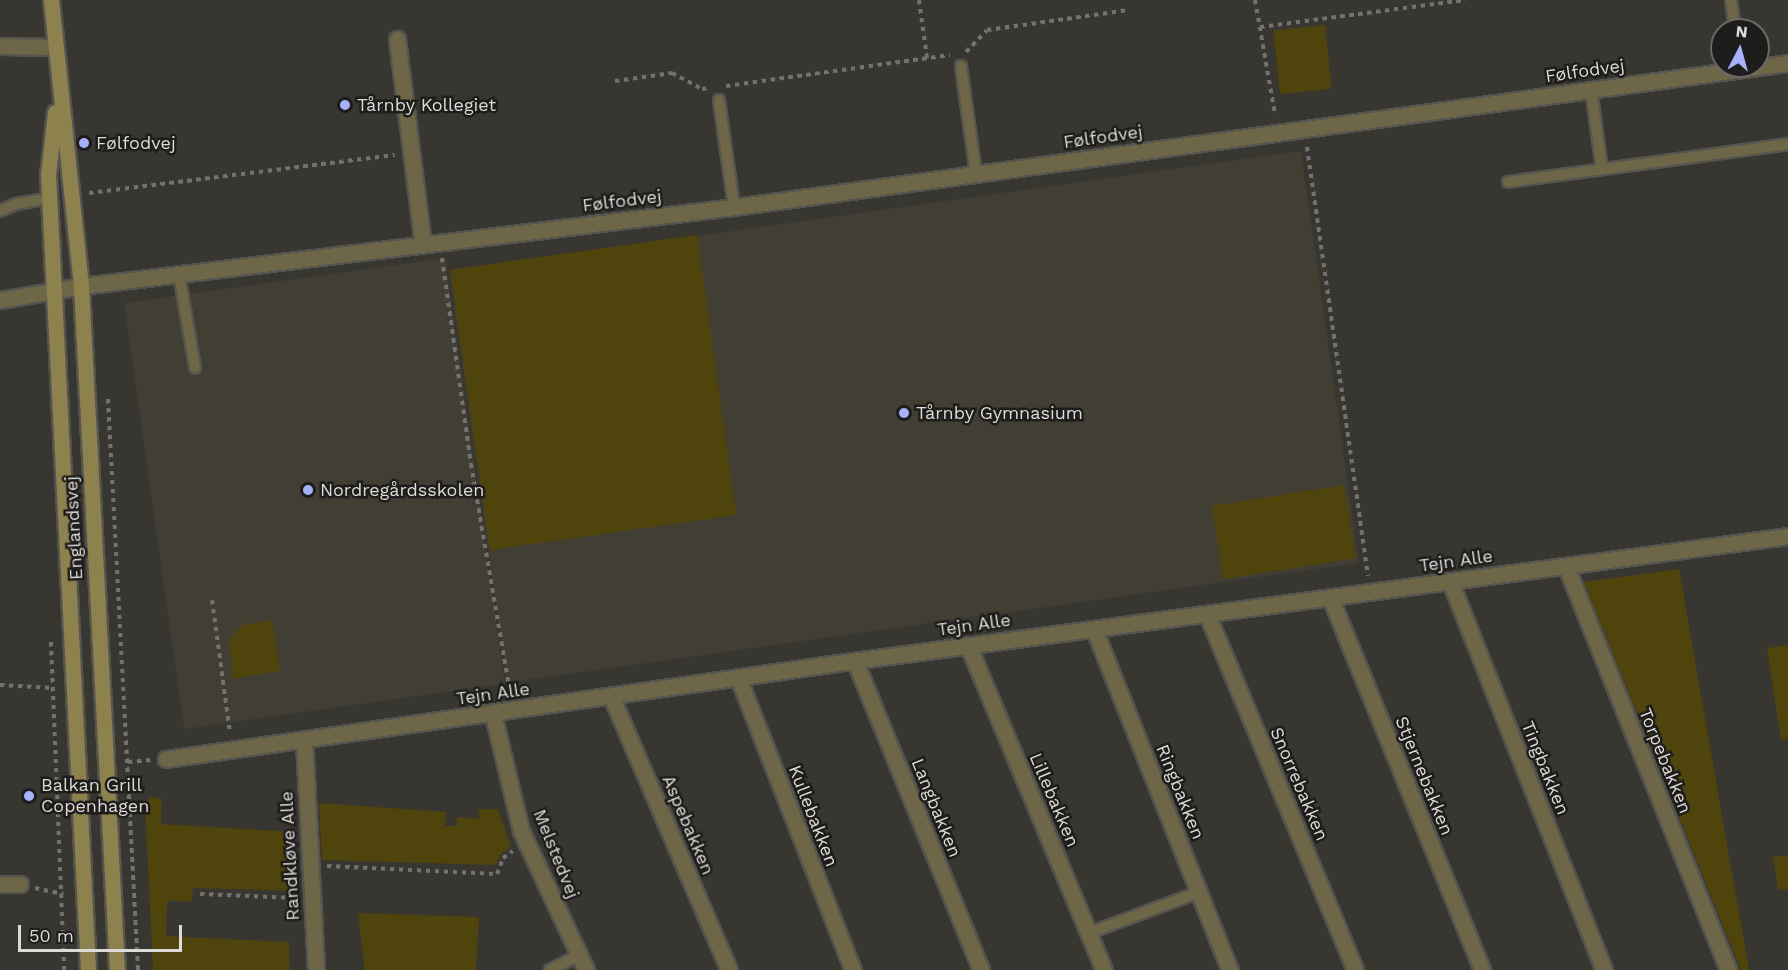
<!DOCTYPE html>
<meta charset="utf-8">
<style>
body{margin:0}
#map{position:relative;width:1788px;height:970px;overflow:hidden;background:#373631;font-family:"Work Sans",sans-serif}
div>[style]{position:absolute}
.built>*{inset:0;background:#413e33;transform-origin:0 0}
.green>*{inset:0;background:#4f440b;transform-origin:0 0}
.path>*{height:4px;margin-top:-2px;transform-origin:0;background:repeating-linear-gradient(90deg,#73726e 0 4.5px,transparent 0 9px)}
.roads{filter:drop-shadow(2px 0 #55544f) drop-shadow(-2px 0 #55544f) drop-shadow(0 2px #55544f) drop-shadow(0 -2px #55544f)}
.lane>*{height:10px;margin:-5px;padding:0 5px;transform-origin:5px;border-radius:5px;background:#6e6747}
.street>*{height:15px;margin:-7.5px;padding:0 7.5px;transform-origin:7.5px;border-radius:7.5px;background:#6e6747}
.secondary>*{height:15px;margin:-7.5px;padding:0 7.5px;transform-origin:7.5px;border-radius:7.5px;background:#8d824e}
.dots>*{width:16px;height:16px;translate:-50% -50%;box-sizing:border-box;border:3px solid #1e1d1b;border-radius:50%}
span{translate:-50% -50%;white-space:nowrap;text-align:center;line-height:1.15;-webkit-text-stroke:5px #1e1d1b;paint-order:stroke}
.street-label{font-size:18px;color:#dcdbd8}
.poi-label{font-size:18px;color:#dcdbd8}
.left{translate:0 -50%;text-align:left}
.north{position:absolute;left:1710px;top:18px;width:60px;height:60px;box-sizing:border-box;background:#1e1d1b;border:2px solid #6a6967;border-radius:50%;rotate:6deg;font-size:16px;font-weight:700;line-height:24px;text-align:center;color:#dcdbd8}
.north::after{content:'';display:block;margin:auto;width:21px;height:27px;background:#a6b1fc;clip-path:polygon(50% 0,100% 100%,50% 72%,0 100%)}
.scale{position:absolute;left:18px;top:925px;width:164px;height:27px;box-sizing:border-box;border:3px solid #dcdbd8;border-top:0;padding-left:8px;font-size:18px;line-height:21px;white-space:nowrap;color:#dcdbd8;-webkit-text-stroke:4px #1e1d1b;paint-order:stroke}
</style>
<div id="map">
<div class="built">
<i style="left:1301px;top:151px;width:416px;height:860px;rotate:82deg"></i>
<i style="left:445px;top:258px;width:430px;height:324px;rotate:82deg"></i>
</div>
<div class="green">
<i style="left:1325px;top:25px;width:64px;height:52px;rotate:84deg"></i>
<i style="left:697px;top:235px;width:283px;height:249px;rotate:82deg"></i>
<i style="left:1344px;top:485px;width:74px;height:134px;rotate:81deg"></i>
<i style="clip-path:polygon(1679px 569px,1749px 970px,1741px 970px,1584px 582px)"></i>
<i style="clip-path:polygon(272px 620px,280px 671px,233px 679px,229px 640px,243px 625px)"></i>
<i style="clip-path:polygon(1788px 645px,1788px 739px,1781px 740px,1767px 648px)"></i>
<i style="clip-path:polygon(150px 797px,162px 799px,161px 824px,293px 832px,295px 891px,193px 888px,192px 901px,167px 901px,166px 936px,289px 942px,290px 970px,153px 970px,145px 804px)"></i>
<i style="clip-path:polygon(319px 803px,446px 812px,445px 826px,456px 826px,457px 817px,479px 819px,478px 809px,498px 809px,511px 847px,500px 855px,496px 865px,322px 860px)"></i>
<i style="clip-path:polygon(1788px 855px,1788px 889px,1778px 890px,1773px 857px)"></i>
<i style="clip-path:polygon(358px 913px,479px 917px,476px 970px,365px 970px)"></i>
</div>
<div class="path">
<i style="left:919px;top:0;width:59px;rotate:82.1deg"></i>
<i style="left:1255px;top:0;width:117px;rotate:80.1deg"></i>
<i style="left:1260px;top:27px;width:207px;rotate:-7.5deg"></i>
<i style="left:966px;top:52px;width:30px;rotate:-46deg"></i>
<i style="left:987px;top:30px;width:143px;rotate:-8deg"></i>
<i style="left:615px;top:81px;width:58px;rotate:-8deg"></i>
<i style="left:672px;top:73px;width:34px;rotate:28deg"></i>
<i style="left:702px;top:89px;width:7px;rotate:-8deg"></i>
<i style="left:726px;top:86px;width:226px;rotate:-7.9deg"></i>
<i style="left:1307px;top:147px;width:433px;rotate:81.9deg"></i>
<i style="left:89px;top:193px;width:308px;rotate:-7.1deg"></i>
<i style="left:442px;top:258px;width:208px;rotate:82deg"></i>
<i style="left:471px;top:464px;width:231px;rotate:80.3deg"></i>
<i style="left:108px;top:399px;width:572px;rotate:86.99deg"></i>
<i style="left:212px;top:600px;width:134px;rotate:82.3deg"></i>
<i style="left:51px;top:642px;width:328px;rotate:87.7deg"></i>
<i style="left:0;top:685px;width:53px;rotate:3.2deg"></i>
<i style="left:128px;top:762px;width:23px;rotate:-5deg"></i>
<i style="left:327px;top:866px;width:170px;rotate:2.7deg"></i>
<i style="left:497px;top:874px;width:17px;rotate:-69deg"></i>
<i style="left:503px;top:858px;width:12px;rotate:-35deg"></i>
<i style="left:35px;top:888px;width:29px;rotate:12deg"></i>
<i style="left:200px;top:894px;width:95px;rotate:2.4deg"></i>
</div>
<div class="roads">
<div class="lane">
<i style="left:1731px;top:0;width:30px;rotate:82deg"></i>
<i style="left:961px;top:66px;width:109px;rotate:82.1deg"></i>
<i style="left:1591px;top:89px;width:81px;rotate:82.2deg"></i>
<i style="left:719px;top:100px;width:108px;rotate:82deg"></i>
<i style="left:1508px;top:182px;width:283px;rotate:-7.7deg"></i>
<i style="left:0;top:211px;width:17px;rotate:-24deg"></i>
<i style="left:16px;top:204px;width:34px;rotate:-10deg"></i>
<i style="left:179px;top:274px;width:95px;rotate:80.3deg"></i>
<i style="left:1089px;top:933px;width:117px;rotate:-20.4deg"></i>
<i style="left:550px;top:970px;width:33px;rotate:-27deg"></i>
</div>
<div class="street">
<i style="left:397px;top:39px;width:207px;rotate:82.8deg"></i>
<i style="left:0;top:46px;width:54px;rotate:1.1deg"></i>
<i style="left:0;top:300px;width:82px;rotate:-9.8deg"></i>
<i style="left:81px;top:286px;width:658px;rotate:-6.9deg"></i>
<i style="left:734px;top:207px;width:1064px;rotate:-7.78deg"></i>
<i style="left:1566px;top:566px;width:435px;rotate:68.1deg"></i>
<i style="left:1450px;top:581px;width:418px;rotate:68.4deg"></i>
<i style="left:1330px;top:597px;width:403px;rotate:67.8deg"></i>
<i style="left:1207px;top:614px;width:386px;rotate:67.4deg"></i>
<i style="left:1094px;top:629px;width:367px;rotate:68.3deg"></i>
<i style="left:968px;top:645px;width:352px;rotate:67.3deg"></i>
<i style="left:855px;top:661px;width:334px;rotate:67.8deg"></i>
<i style="left:738px;top:677px;width:315px;rotate:68.6deg"></i>
<i style="left:611px;top:696px;width:298px;rotate:66.7deg"></i>
<i style="left:493px;top:714px;width:120px;rotate:76.5deg"></i>
<i style="left:521px;top:831px;width:153px;rotate:64.9deg"></i>
<i style="left:304px;top:740px;width:230px;rotate:87deg"></i>
<i style="left:166px;top:759px;width:686px;rotate:-8.13deg"></i>
<i style="left:845px;top:662px;width:951px;rotate:-7.61deg"></i>
<i style="left:0;top:884px;width:20px"></i>
</div>
<div class="secondary">
<i style="left:51px;top:0;width:288px;rotate:84deg"></i>
<i style="left:81px;top:286px;width:685px;rotate:86.99deg"></i>
<i style="left:55px;top:112px;width:63px;rotate:96.3deg"></i>
<i style="left:48px;top:175px;width:796px;rotate:87.12deg"></i>
</div>
</div>
<div class="dots">
<i style="left:345px;top:105px;background:#a6b1fc"></i>
<i style="left:84px;top:143px;background:#a6b1fc"></i>
<i style="left:904px;top:413px;background:#a6b1fc"></i>
<i style="left:308px;top:490px;background:#a6b1fc"></i>
<i style="left:29px;top:796px;background:#a6b1fc"></i>
</div>
<div class="street-label">
<span style="left:1585px;top:71px;rotate:-8deg">Følfodvej</span>
<span style="left:1103px;top:137px;rotate:-8deg">Følfodvej</span>
<span style="left:622px;top:201px;rotate:-7deg">Følfodvej</span>
<span style="left:74px;top:528px;rotate:-93deg">Englandsvej</span>
<span style="left:1456px;top:561px;rotate:-8deg">Tejn Alle</span>
<span style="left:974px;top:625px;rotate:-8deg">Tejn Alle</span>
<span style="left:493px;top:694px;rotate:-8deg">Tejn Alle</span>
<span style="left:1665px;top:761px;rotate:68deg">Torpebakken</span>
<span style="left:1545px;top:768px;rotate:68deg">Tingbakken</span>
<span style="left:1424px;top:776px;rotate:68deg">Stjernebakken</span>
<span style="left:1299px;top:784px;rotate:67deg">Snorrebakken</span>
<span style="left:1180px;top:792px;rotate:68deg">Ringbakken</span>
<span style="left:1054px;top:800px;rotate:67deg">Lillebakken</span>
<span style="left:936px;top:808px;rotate:68deg">Langbakken</span>
<span style="left:813px;top:816px;rotate:69deg">Kullebakken</span>
<span style="left:688px;top:825px;rotate:67deg">Aspebakken</span>
<span style="left:556px;top:854px;rotate:68deg">Melstedvej</span>
<span style="left:290px;top:856px;rotate:-93deg">Randkløve Alle</span>
</div>
<div class="poi-label">
<span class="left" style="left:357px;top:105px">Tårnby Kollegiet</span>
<span class="left" style="left:96px;top:143px">Følfodvej</span>
<span class="left" style="left:916px;top:413px">Tårnby Gymnasium</span>
<span class="left" style="left:320px;top:490px">Nordregårdsskolen</span>
<span class="left" style="left:41px;top:796px">Balkan Grill<br>Copenhagen</span>
</div>
<div class="north">N</div>
<div class="scale">50 m</div>
</div>
